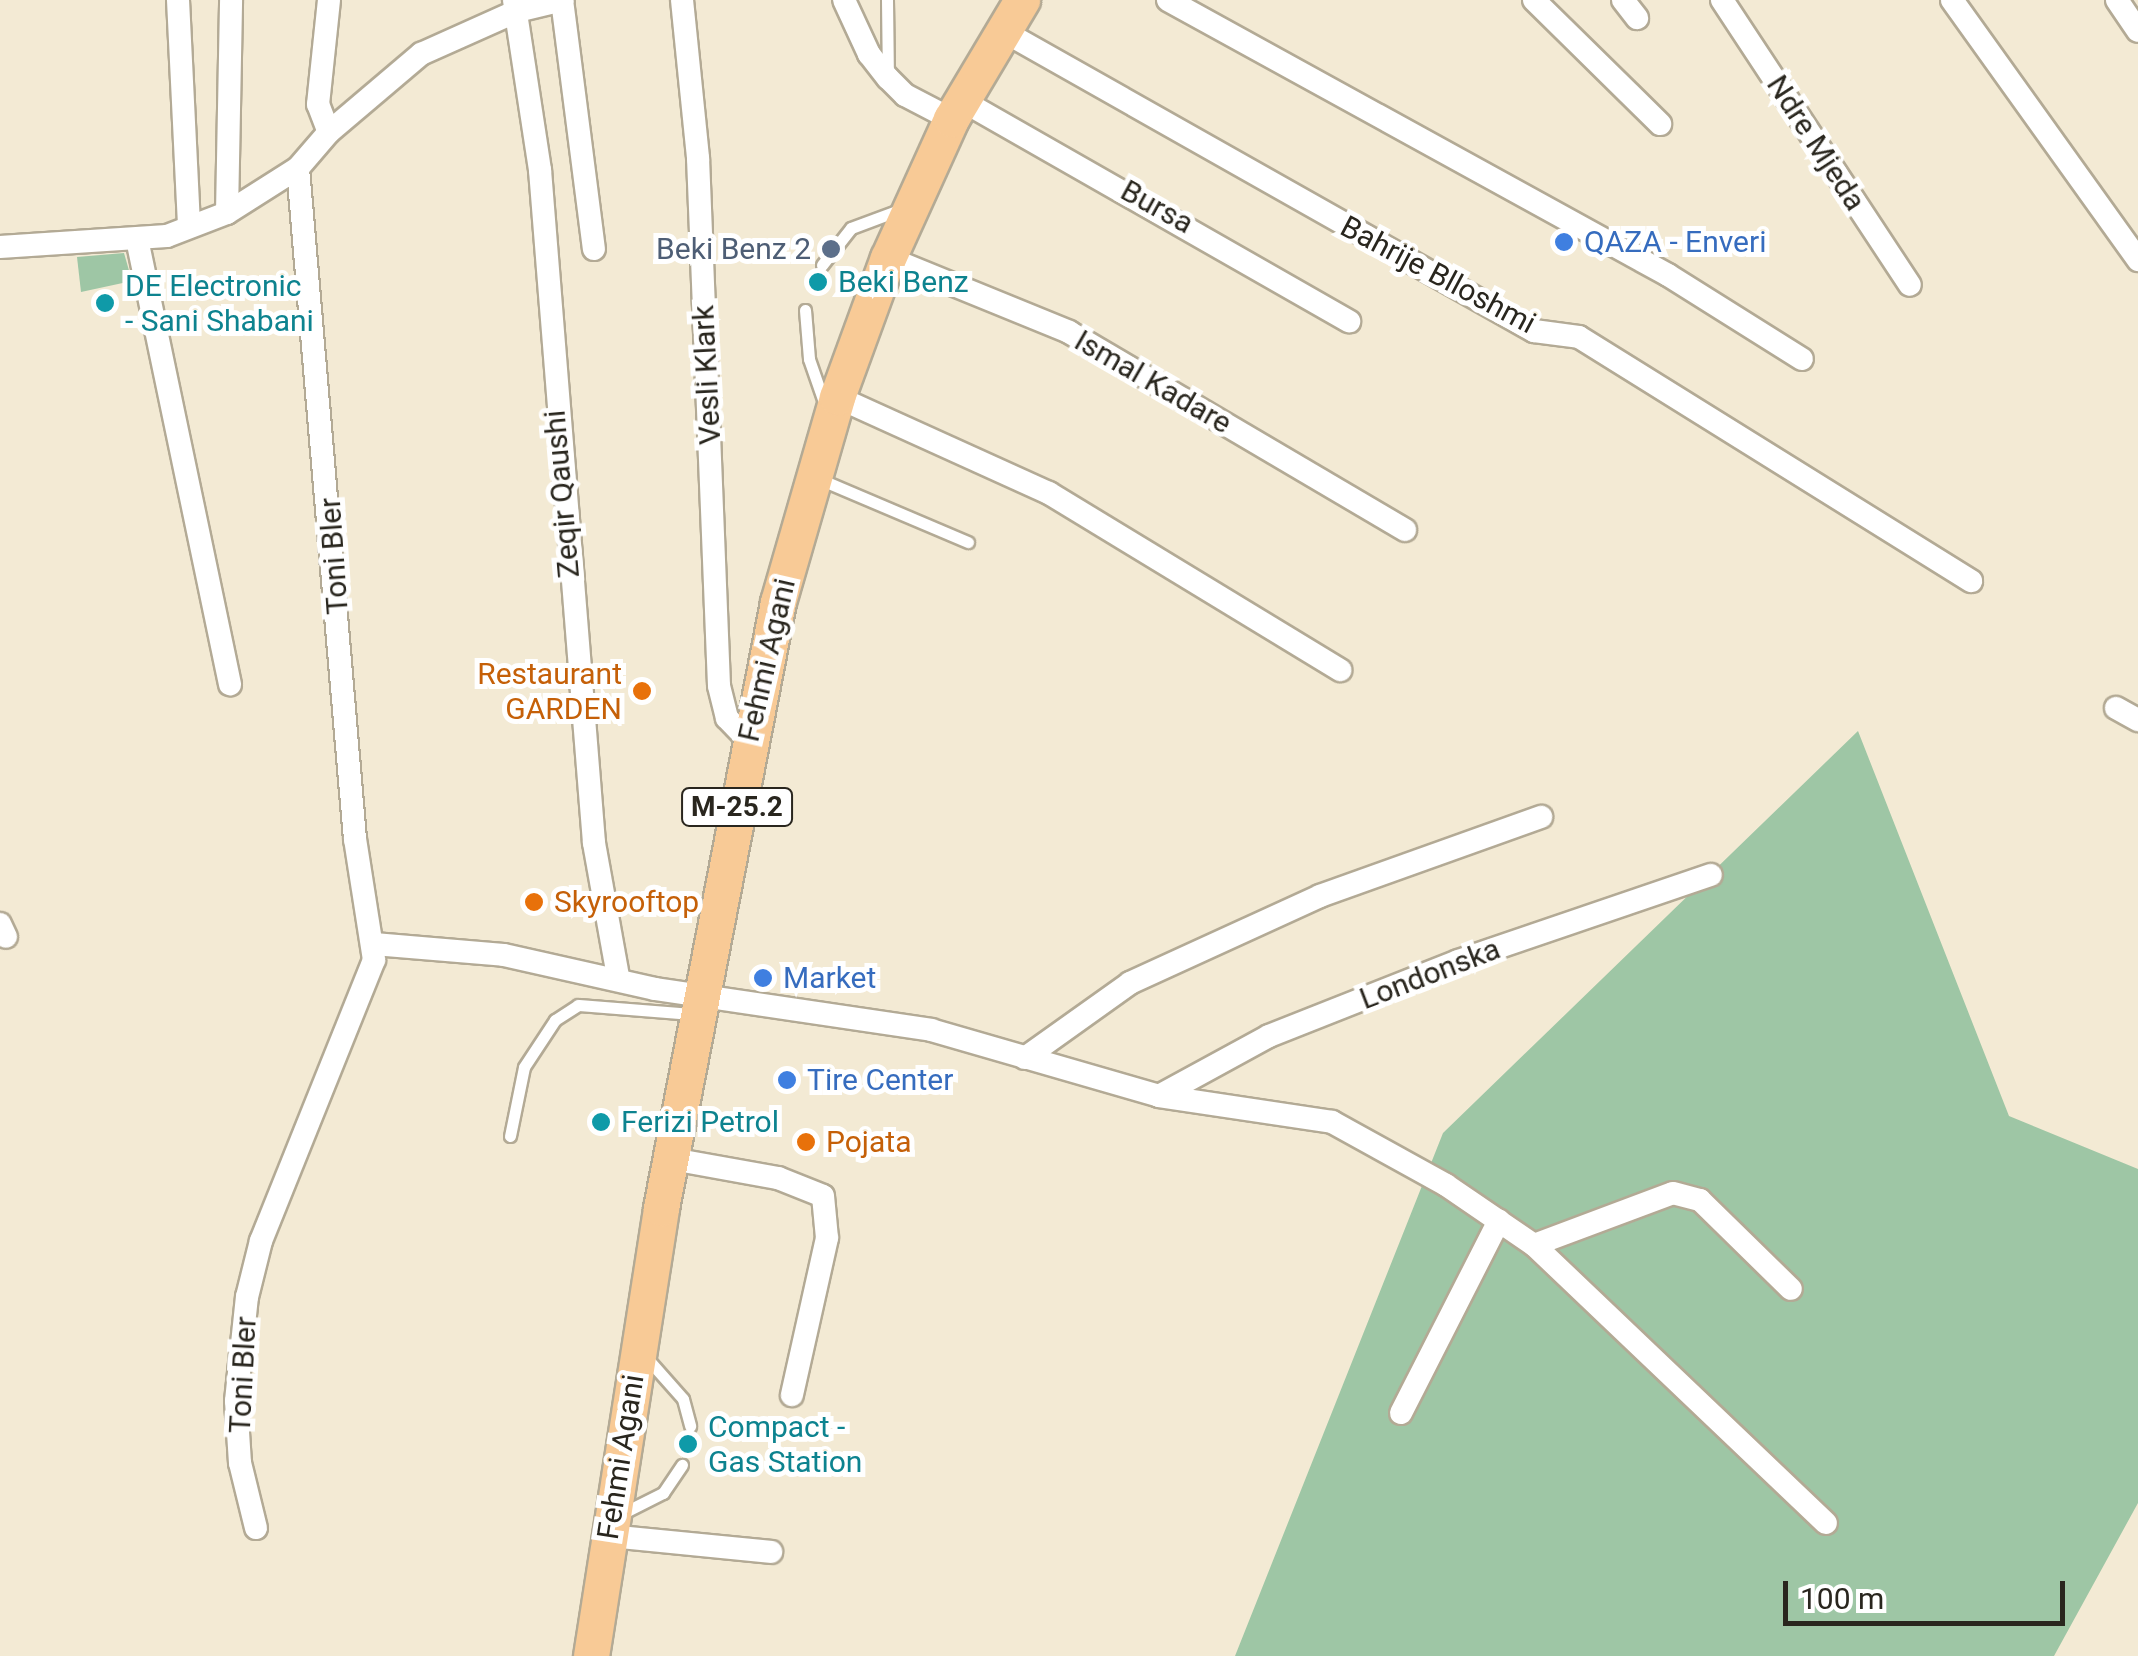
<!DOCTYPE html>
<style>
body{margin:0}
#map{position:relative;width:2138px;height:1656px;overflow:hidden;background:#f3ead4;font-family:Roboto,sans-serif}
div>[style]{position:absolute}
.green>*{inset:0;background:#9ec6a5}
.roads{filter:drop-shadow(2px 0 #b3aa95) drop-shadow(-2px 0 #b3aa95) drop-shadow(0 2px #b3aa95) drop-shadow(0 -2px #b3aa95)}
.lane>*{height:11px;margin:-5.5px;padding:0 5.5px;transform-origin:5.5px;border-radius:5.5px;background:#fff}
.street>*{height:22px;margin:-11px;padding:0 11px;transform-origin:11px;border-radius:11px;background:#fff}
.primary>*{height:35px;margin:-17.5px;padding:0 17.5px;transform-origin:17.5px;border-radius:17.5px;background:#f8ca96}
.dots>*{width:28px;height:28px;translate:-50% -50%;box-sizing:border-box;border:5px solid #fff;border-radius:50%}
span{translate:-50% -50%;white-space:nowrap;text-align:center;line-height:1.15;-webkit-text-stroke:10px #fff;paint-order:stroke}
.shield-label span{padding:2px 8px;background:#fff;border:2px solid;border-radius:8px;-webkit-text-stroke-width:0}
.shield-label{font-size:28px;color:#29261e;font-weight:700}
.street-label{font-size:30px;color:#29261e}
.shop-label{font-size:30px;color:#366cbe}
.left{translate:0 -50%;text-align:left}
.service-label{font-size:30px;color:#4e5e75}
.right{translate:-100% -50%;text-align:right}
.culture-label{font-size:30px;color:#0d838f}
.food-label{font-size:30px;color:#c56008}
.scale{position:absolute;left:1783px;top:1581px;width:282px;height:45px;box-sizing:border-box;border:5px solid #29261e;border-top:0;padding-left:12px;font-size:30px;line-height:35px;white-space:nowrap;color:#29261e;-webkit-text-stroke:8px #fff;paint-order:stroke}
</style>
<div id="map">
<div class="green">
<i style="clip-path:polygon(124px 253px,132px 281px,81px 292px,77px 257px)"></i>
<i style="clip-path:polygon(1858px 731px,2009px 1116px,2138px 1169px,2138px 1503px,2054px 1656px,1235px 1656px,1443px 1133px)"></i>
</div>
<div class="roads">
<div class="lane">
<i style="left:887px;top:0;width:78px;rotate:89.3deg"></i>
<i style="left:822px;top:265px;width:47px;rotate:-51.9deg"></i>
<i style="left:851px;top:228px;width:54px;rotate:-20.4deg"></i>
<i style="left:805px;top:310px;width:49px;rotate:85.3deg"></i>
<i style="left:809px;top:359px;width:46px;rotate:70.8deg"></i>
<i style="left:817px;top:478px;width:164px;rotate:23deg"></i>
<i style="left:510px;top:1136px;width:70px;rotate:-78.5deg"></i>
<i style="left:524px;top:1067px;width:56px;rotate:-56.6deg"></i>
<i style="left:555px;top:1020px;width:27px;rotate:-33deg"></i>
<i style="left:578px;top:1005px;width:115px;rotate:4.5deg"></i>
<i style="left:645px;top:1356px;width:57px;rotate:48.5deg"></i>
<i style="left:683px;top:1399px;width:28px;rotate:75deg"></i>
<i style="left:621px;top:1514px;width:47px;rotate:-26.6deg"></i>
<i style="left:663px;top:1493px;width:34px;rotate:-56deg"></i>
</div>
<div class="street">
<i style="left:178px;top:0;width:222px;rotate:87.2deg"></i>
<i style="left:329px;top:0;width:105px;rotate:96deg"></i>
<i style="left:318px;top:104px;width:30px;rotate:69deg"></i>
<i style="left:514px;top:0;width:172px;rotate:81.3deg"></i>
<i style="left:540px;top:170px;width:675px;rotate:85.41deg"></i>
<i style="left:594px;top:843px;width:136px;rotate:79.8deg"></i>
<i style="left:562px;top:0;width:251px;rotate:82.7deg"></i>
<i style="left:682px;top:0;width:159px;rotate:84.2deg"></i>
<i style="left:698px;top:158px;width:528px;rotate:87.72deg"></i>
<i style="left:719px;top:686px;width:33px;rotate:76deg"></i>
<i style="left:727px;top:718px;width:30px;rotate:46deg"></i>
<i style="left:844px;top:0;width:60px;rotate:65.2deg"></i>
<i style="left:869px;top:54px;width:31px;rotate:52deg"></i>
<i style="left:888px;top:78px;width:24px;rotate:45deg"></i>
<i style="left:905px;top:95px;width:52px;rotate:27.6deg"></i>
<i style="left:1168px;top:0;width:571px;rotate:28.81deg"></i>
<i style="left:1668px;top:275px;width:158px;rotate:32.1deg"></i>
<i style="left:1534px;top:0;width:177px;rotate:44.5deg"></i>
<i style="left:1623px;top:0;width:23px;rotate:52deg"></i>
<i style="left:1722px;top:0;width:341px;rotate:56.6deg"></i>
<i style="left:1952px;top:0;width:320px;rotate:54.4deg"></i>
<i style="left:2117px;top:0;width:37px;rotate:56deg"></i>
<i style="left:1003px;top:31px;width:610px;rotate:29.47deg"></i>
<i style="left:1534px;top:331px;width:45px;rotate:7.6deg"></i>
<i style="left:1579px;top:337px;width:462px;rotate:31.9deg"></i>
<i style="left:961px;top:100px;width:447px;rotate:29.7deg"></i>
<i style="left:227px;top:213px;width:213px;rotate:-88.9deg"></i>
<i style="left:137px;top:239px;width:455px;rotate:78.2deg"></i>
<i style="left:0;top:247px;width:167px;rotate:-3.8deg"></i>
<i style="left:167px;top:236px;width:64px;rotate:-21deg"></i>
<i style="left:227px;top:213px;width:84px;rotate:-32.4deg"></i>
<i style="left:298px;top:168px;width:48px;rotate:-49.3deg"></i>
<i style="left:329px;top:132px;width:121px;rotate:-40.3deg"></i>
<i style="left:421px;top:54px;width:105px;rotate:-24.1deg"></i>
<i style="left:517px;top:11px;width:47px;rotate:-13.4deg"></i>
<i style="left:888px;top:258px;width:196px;rotate:22.2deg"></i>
<i style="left:1069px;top:332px;width:390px;rotate:30.5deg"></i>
<i style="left:837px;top:397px;width:233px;rotate:24.4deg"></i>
<i style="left:1049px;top:493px;width:341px;rotate:31.3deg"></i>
<i style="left:2116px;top:708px;width:25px;rotate:29deg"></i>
<i style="left:0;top:924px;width:14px;rotate:65deg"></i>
<i style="left:374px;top:944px;width:130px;rotate:4.8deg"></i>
<i style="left:504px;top:955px;width:155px;rotate:12.7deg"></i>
<i style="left:655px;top:989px;width:279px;rotate:8.4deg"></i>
<i style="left:931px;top:1030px;width:237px;rotate:16.1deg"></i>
<i style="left:1159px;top:1096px;width:125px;rotate:-28.6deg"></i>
<i style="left:1269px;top:1036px;width:203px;rotate:-21.6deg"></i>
<i style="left:1458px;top:961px;width:267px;rotate:-18.8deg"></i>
<i style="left:1025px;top:1058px;width:129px;rotate:-35.5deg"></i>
<i style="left:1130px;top:983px;width:209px;rotate:-24.6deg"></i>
<i style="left:1320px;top:896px;width:235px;rotate:-19.7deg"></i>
<i style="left:1159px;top:1096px;width:175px;rotate:8.5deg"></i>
<i style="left:1332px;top:1122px;width:130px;rotate:28.9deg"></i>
<i style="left:1446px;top:1185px;width:107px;rotate:34.3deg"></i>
<i style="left:1534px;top:1245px;width:403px;rotate:43.6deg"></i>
<i style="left:672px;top:1159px;width:108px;rotate:10.2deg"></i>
<i style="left:778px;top:1178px;width:48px;rotate:21.8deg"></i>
<i style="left:823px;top:1196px;width:42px;rotate:84.6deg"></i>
<i style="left:827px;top:1238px;width:161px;rotate:102.6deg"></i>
<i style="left:1534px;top:1245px;width:148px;rotate:-20.5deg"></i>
<i style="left:1673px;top:1193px;width:28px;rotate:15deg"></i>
<i style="left:1700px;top:1200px;width:127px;rotate:44.4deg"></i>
<i style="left:1401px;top:1413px;width:216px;rotate:-63deg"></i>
<i style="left:256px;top:1528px;width:67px;rotate:-103.8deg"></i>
<i style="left:240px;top:1463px;width:62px;rotate:-93.7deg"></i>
<i style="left:236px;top:1401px;width:105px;rotate:-84deg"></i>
<i style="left:247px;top:1297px;width:58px;rotate:-76deg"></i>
<i style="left:261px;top:1241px;width:303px;rotate:-68.1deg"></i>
<i style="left:374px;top:960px;width:122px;rotate:-98.9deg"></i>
<i style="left:355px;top:839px;width:673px;rotate:-94.86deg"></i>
<i style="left:609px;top:1536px;width:163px;rotate:5.6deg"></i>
</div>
<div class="primary">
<i style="left:591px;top:1656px;width:453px;rotate:-81.1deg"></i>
<i style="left:661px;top:1208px;width:617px;rotate:-79.07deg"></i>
<i style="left:778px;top:602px;width:213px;rotate:-73.9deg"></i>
<i style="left:837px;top:397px;width:148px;rotate:-69.9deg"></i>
<i style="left:888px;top:258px;width:153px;rotate:-65.6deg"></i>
<i style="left:951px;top:119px;width:139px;rotate:-59.2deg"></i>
</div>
</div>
<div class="dots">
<i style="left:1564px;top:242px;background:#3f7fe0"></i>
<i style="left:831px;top:249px;background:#5c6f8a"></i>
<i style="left:818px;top:282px;background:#0f9aa8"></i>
<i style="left:105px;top:303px;background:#0f9aa8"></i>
<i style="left:642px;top:691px;background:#e8710a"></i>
<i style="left:534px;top:902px;background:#e8710a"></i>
<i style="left:763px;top:978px;background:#3f7fe0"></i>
<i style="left:787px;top:1080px;background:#3f7fe0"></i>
<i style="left:601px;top:1122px;background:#0f9aa8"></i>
<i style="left:806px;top:1142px;background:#e8710a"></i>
<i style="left:688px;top:1444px;background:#0f9aa8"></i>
</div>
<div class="shield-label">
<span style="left:737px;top:807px">M-25.2</span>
</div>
<div class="street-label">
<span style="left:1816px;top:143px;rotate:57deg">Ndre Mjeda</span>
<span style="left:1157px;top:207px;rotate:29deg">Bursa</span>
<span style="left:1438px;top:275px;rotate:28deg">Bahrije Blloshmi</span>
<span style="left:707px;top:375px;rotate:-93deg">Vesli Klark</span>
<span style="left:1153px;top:382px;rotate:30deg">Ismal Kadare</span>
<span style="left:562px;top:494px;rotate:-95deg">Zeqir Qaushi</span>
<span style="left:334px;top:556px;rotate:-94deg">Toni Bler</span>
<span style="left:767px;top:660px;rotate:-77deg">Fehmi Agani</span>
<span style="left:1430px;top:974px;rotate:-21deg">Londonska</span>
<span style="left:243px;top:1375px;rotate:-87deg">Toni Bler</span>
<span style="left:621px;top:1457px;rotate:-81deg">Fehmi Agani</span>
</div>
<div class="shop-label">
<span class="left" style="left:1584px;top:242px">QAZA - Enveri</span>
<span class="left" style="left:783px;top:978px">Market</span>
<span class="left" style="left:807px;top:1080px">Tire Center</span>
</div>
<div class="service-label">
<span class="right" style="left:811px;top:249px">Beki Benz 2</span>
</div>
<div class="culture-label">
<span class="left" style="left:838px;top:282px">Beki Benz</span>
<span class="left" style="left:125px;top:303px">DE Electronic<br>- Sani Shabani</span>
<span class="left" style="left:621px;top:1122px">Ferizi Petrol</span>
<span class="left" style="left:708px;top:1444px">Compact -<br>Gas Station</span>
</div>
<div class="food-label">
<span class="right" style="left:622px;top:691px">Restaurant<br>GARDEN</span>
<span class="left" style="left:554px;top:902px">Skyrooftop</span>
<span class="left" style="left:826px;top:1142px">Pojata</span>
</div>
<div class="scale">100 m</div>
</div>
